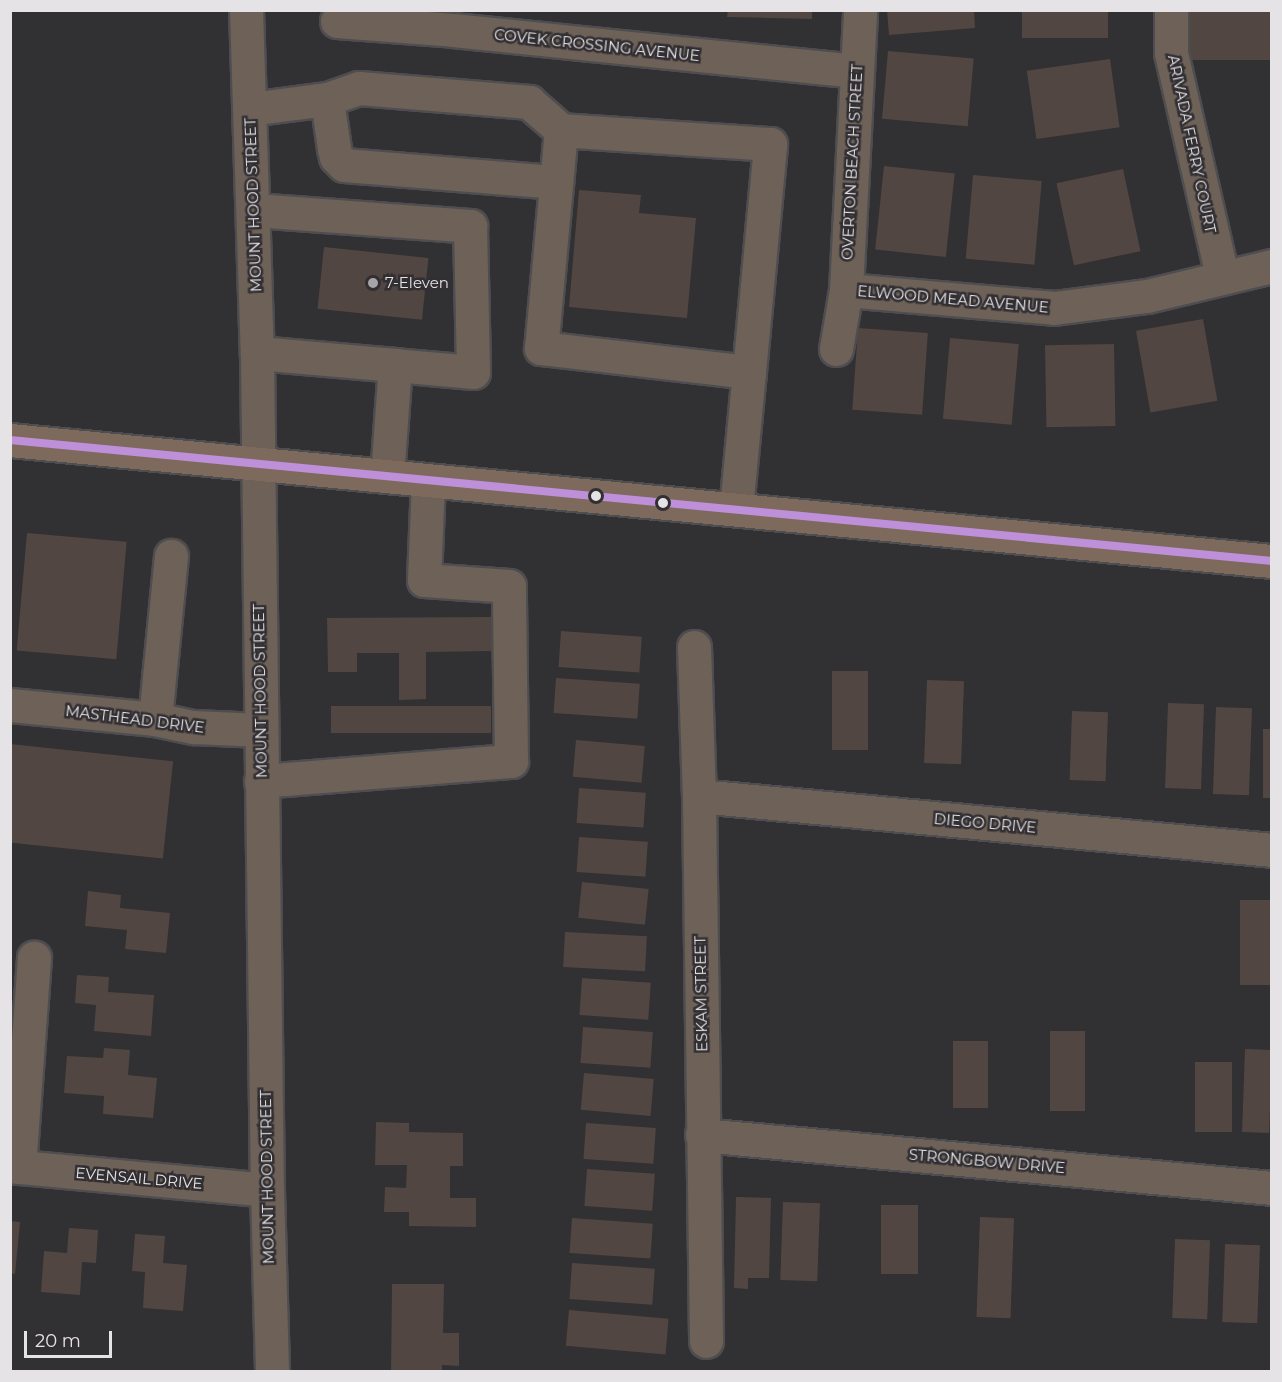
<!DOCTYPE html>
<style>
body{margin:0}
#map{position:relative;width:1282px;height:1382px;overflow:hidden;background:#313032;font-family:Montserrat,sans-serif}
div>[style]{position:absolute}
.building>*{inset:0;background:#524642;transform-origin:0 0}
.roads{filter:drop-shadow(2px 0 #4e4d4f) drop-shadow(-2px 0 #4e4d4f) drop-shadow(0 2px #4e4d4f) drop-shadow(0 -2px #4e4d4f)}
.minor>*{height:33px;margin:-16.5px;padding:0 16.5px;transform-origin:16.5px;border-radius:16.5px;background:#6e6158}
.major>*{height:33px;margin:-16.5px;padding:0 16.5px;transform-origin:16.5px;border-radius:16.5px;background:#7d6a5c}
.bus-1>*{height:8px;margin:-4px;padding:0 4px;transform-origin:4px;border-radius:4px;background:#be90d9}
.dots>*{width:16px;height:16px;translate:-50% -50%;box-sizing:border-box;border:3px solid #322f33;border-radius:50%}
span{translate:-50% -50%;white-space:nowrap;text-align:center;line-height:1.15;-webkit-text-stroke:5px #322f33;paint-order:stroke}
.street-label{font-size:15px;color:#e5e3e6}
.poi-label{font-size:15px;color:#e5e3e6}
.left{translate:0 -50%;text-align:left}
.frame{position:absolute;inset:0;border:12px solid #e5e3e6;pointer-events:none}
.scale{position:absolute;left:24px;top:1331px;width:88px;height:27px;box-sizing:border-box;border:3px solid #e5e3e6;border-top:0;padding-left:8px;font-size:18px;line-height:21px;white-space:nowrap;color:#e5e3e6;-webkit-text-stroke:4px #322f33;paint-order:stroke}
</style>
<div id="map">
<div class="building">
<i style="clip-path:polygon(728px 10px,812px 10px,812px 19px,727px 17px)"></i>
<i style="clip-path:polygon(887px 10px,974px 10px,975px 28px,889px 35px)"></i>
<i style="left:1022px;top:10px;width:86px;height:28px"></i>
<i style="left:1190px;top:10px;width:82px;height:50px"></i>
<i style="left:888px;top:51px;width:86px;height:68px;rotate:5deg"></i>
<i style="left:1110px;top:59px;width:69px;height:84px;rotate:82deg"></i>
<i style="left:884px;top:166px;width:71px;height:84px;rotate:6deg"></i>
<i style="left:1123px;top:169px;width:84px;height:68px;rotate:78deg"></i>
<i style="left:973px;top:175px;width:69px;height:84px;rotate:5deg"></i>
<i style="clip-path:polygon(579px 190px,641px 195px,639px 213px,696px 218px,687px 318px,569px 307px)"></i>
<i style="left:324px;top:247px;width:105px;height:62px;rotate:6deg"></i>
<i style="left:1203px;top:319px;width:83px;height:68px;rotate:80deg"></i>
<i style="left:858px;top:328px;width:70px;height:82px;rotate:4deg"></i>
<i style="left:950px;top:338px;width:69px;height:81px;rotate:5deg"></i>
<i style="left:1114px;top:344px;width:82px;height:69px;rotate:89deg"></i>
<i style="left:27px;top:533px;width:100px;height:118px;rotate:5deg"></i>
<i style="clip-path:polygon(495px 617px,495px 651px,426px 652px,426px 699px,399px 700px,399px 653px,357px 653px,357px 672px,328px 672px,327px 618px)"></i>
<i style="left:561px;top:631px;width:81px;height:36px;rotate:4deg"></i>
<i style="left:832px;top:671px;width:36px;height:79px"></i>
<i style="left:556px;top:678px;width:84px;height:35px;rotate:4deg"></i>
<i style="left:927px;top:680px;width:37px;height:83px;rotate:2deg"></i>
<i style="left:1168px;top:703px;width:36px;height:85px;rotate:2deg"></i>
<i style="left:331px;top:706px;width:160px;height:27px"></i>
<i style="left:1216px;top:707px;width:36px;height:87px;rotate:2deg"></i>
<i style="left:1072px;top:711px;width:36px;height:69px;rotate:2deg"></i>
<i style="left:1263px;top:729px;width:9px;height:69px"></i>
<i style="left:576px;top:740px;width:69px;height:37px;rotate:5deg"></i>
<i style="left:10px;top:744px;width:164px;height:98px;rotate:6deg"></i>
<i style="left:579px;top:788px;width:67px;height:35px;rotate:4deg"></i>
<i style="left:579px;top:837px;width:69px;height:35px;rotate:4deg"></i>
<i style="left:582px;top:882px;width:67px;height:36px;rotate:6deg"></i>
<i style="clip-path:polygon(88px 891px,121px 895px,120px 908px,170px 913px,166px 953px,125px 949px,127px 930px,85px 926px)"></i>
<i style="left:1240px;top:900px;width:32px;height:85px"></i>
<i style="left:565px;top:932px;width:82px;height:35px;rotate:3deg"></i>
<i style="clip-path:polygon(77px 975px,109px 977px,108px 992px,154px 995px,151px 1036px,94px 1031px,96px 1005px,75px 1003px)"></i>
<i style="left:582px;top:978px;width:69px;height:37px;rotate:4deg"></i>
<i style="left:583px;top:1027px;width:70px;height:36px;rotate:4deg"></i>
<i style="left:1050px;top:1031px;width:35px;height:80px"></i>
<i style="left:953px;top:1041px;width:35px;height:67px"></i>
<i style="clip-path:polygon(104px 1048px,130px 1050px,128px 1075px,157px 1078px,153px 1118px,103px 1114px,104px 1096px,64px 1093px,67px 1056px,103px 1058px)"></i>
<i style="left:1245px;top:1049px;width:27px;height:83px;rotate:2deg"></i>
<i style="left:1195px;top:1062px;width:37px;height:70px"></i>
<i style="left:584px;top:1073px;width:70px;height:37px;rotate:5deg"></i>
<i style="clip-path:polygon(376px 1122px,409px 1123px,409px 1132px,463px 1133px,463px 1166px,450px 1166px,450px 1198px,476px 1198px,476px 1227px,409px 1226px,409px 1212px,384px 1212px,385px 1187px,406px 1188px,407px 1165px,375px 1165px)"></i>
<i style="left:586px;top:1123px;width:70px;height:36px;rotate:4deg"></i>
<i style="left:587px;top:1169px;width:68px;height:37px;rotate:4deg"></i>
<i style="clip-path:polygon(736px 1197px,771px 1198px,769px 1278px,748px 1278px,748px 1289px,734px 1288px)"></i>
<i style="left:783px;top:1202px;width:37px;height:78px;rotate:2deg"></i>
<i style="left:881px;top:1205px;width:37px;height:69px"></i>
<i style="left:980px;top:1217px;width:34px;height:100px;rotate:2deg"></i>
<i style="left:572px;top:1218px;width:81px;height:35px;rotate:4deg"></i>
<i style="clip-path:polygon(10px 1221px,20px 1222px,15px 1274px,10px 1273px)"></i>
<i style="clip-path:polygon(69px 1228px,98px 1230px,96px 1263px,82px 1262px,80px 1295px,41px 1292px,44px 1251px,67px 1253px)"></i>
<i style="clip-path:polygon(135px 1234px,165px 1236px,163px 1263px,187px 1265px,183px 1311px,143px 1308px,145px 1272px,132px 1271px)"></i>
<i style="left:1175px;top:1239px;width:35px;height:79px;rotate:2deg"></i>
<i style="left:1225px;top:1244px;width:35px;height:78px;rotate:2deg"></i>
<i style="left:572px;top:1263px;width:83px;height:36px;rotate:4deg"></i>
<i style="clip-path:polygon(392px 1284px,444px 1284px,443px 1333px,459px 1333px,459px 1366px,442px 1365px,442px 1372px,391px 1372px)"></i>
<i style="left:569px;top:1310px;width:100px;height:36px;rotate:5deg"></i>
</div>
<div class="roads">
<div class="minor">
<i style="left:246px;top:10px;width:343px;rotate:88.2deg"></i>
<i style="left:257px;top:353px;width:837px;rotate:89.32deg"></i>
<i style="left:267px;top:1190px;width:182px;rotate:88.4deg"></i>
<i style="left:1171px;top:10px;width:43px;rotate:90deg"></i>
<i style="left:1171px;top:53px;width:229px;rotate:77.1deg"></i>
<i style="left:337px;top:21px;width:116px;rotate:4.4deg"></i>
<i style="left:453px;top:30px;width:405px;rotate:5.8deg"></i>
<i style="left:327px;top:99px;width:50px;rotate:82deg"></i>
<i style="left:334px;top:149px;width:8px;rotate:76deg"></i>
<i style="left:336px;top:157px;width:11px;rotate:45deg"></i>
<i style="left:344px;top:165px;width:213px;rotate:4.6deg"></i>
<i style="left:250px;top:109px;width:78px;rotate:-7.4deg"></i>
<i style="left:327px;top:99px;width:34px;rotate:-19deg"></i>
<i style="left:359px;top:88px;width:171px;rotate:4.7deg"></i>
<i style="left:529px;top:102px;width:43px;rotate:41.2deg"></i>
<i style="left:254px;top:210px;width:217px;rotate:4.2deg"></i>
<i style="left:470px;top:226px;width:146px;rotate:88.8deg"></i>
<i style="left:473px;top:372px;width:78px;rotate:-174.9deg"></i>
<i style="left:846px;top:290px;width:209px;rotate:4.9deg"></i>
<i style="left:1054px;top:308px;width:94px;rotate:-7.4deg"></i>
<i style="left:1147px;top:296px;width:129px;rotate:-13.5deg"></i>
<i style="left:836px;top:349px;width:60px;rotate:-80.4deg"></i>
<i style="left:846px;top:290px;width:280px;rotate:-87.1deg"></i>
<i style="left:257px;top:353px;width:139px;rotate:5deg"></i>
<i style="left:395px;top:365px;width:111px;rotate:94.1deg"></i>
<i style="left:736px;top:509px;width:138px;rotate:-84.6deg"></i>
<i style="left:749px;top:372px;width:229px;rotate:-84.7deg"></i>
<i style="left:770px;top:144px;width:209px;rotate:-176.2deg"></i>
<i style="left:561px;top:130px;width:219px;rotate:95.2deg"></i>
<i style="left:541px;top:348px;width:209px;rotate:6.6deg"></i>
<i style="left:694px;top:647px;width:149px;rotate:88.1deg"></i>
<i style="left:699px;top:796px;width:545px;rotate:89.26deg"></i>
<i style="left:10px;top:705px;width:146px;rotate:5.5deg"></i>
<i style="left:155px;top:719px;width:40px;rotate:12deg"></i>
<i style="left:194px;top:727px;width:66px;rotate:2.6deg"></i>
<i style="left:155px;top:719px;width:164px;rotate:-84.4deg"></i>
<i style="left:261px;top:781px;width:251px;rotate:-4.6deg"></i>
<i style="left:511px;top:761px;width:175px;rotate:-90.7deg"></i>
<i style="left:509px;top:586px;width:85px;rotate:-176deg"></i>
<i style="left:424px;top:580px;width:99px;rotate:-87.7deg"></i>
<i style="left:699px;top:796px;width:576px;rotate:5.38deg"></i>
<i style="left:702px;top:1135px;width:572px;rotate:5.31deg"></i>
<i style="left:10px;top:1166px;width:258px;rotate:5.3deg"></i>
<i style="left:19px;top:1167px;width:210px;rotate:-85.9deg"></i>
</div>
<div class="major">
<i style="left:10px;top:440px;width:1268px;rotate:5.48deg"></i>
</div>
</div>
<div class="bus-1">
<i style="left:10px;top:440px;width:1268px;rotate:5.48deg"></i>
</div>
<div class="dots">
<i style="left:373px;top:283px;background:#a6a4a7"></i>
<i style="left:596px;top:496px;background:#e5e3e6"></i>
<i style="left:663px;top:503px;background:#e5e3e6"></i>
</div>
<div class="street-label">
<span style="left:597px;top:45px;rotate:6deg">COVEK CROSSING AVENUE</span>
<span style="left:1192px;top:144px;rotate:78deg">ARIVADA FERRY COURT</span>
<span style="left:852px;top:162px;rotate:-87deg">OVERTON BEACH STREET</span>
<span style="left:253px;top:205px;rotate:-92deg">MOUNT HOOD STREET</span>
<span style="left:953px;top:299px;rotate:5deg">ELWOOD MEAD AVENUE</span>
<span style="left:260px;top:691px;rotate:-91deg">MOUNT HOOD STREET</span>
<span style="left:135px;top:719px;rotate:7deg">MASTHEAD DRIVE</span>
<span style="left:985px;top:823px;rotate:5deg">DIEGO DRIVE</span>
<span style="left:701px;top:994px;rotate:-91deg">ESKAM STREET</span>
<span style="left:987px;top:1161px;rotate:5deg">STRONGBOW DRIVE</span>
<span style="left:267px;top:1177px;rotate:-91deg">MOUNT HOOD STREET</span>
<span style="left:139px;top:1178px;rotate:5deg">EVENSAIL DRIVE</span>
</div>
<div class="poi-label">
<span class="left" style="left:385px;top:283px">7-Eleven</span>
</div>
<div class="frame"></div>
<div class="scale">20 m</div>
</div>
